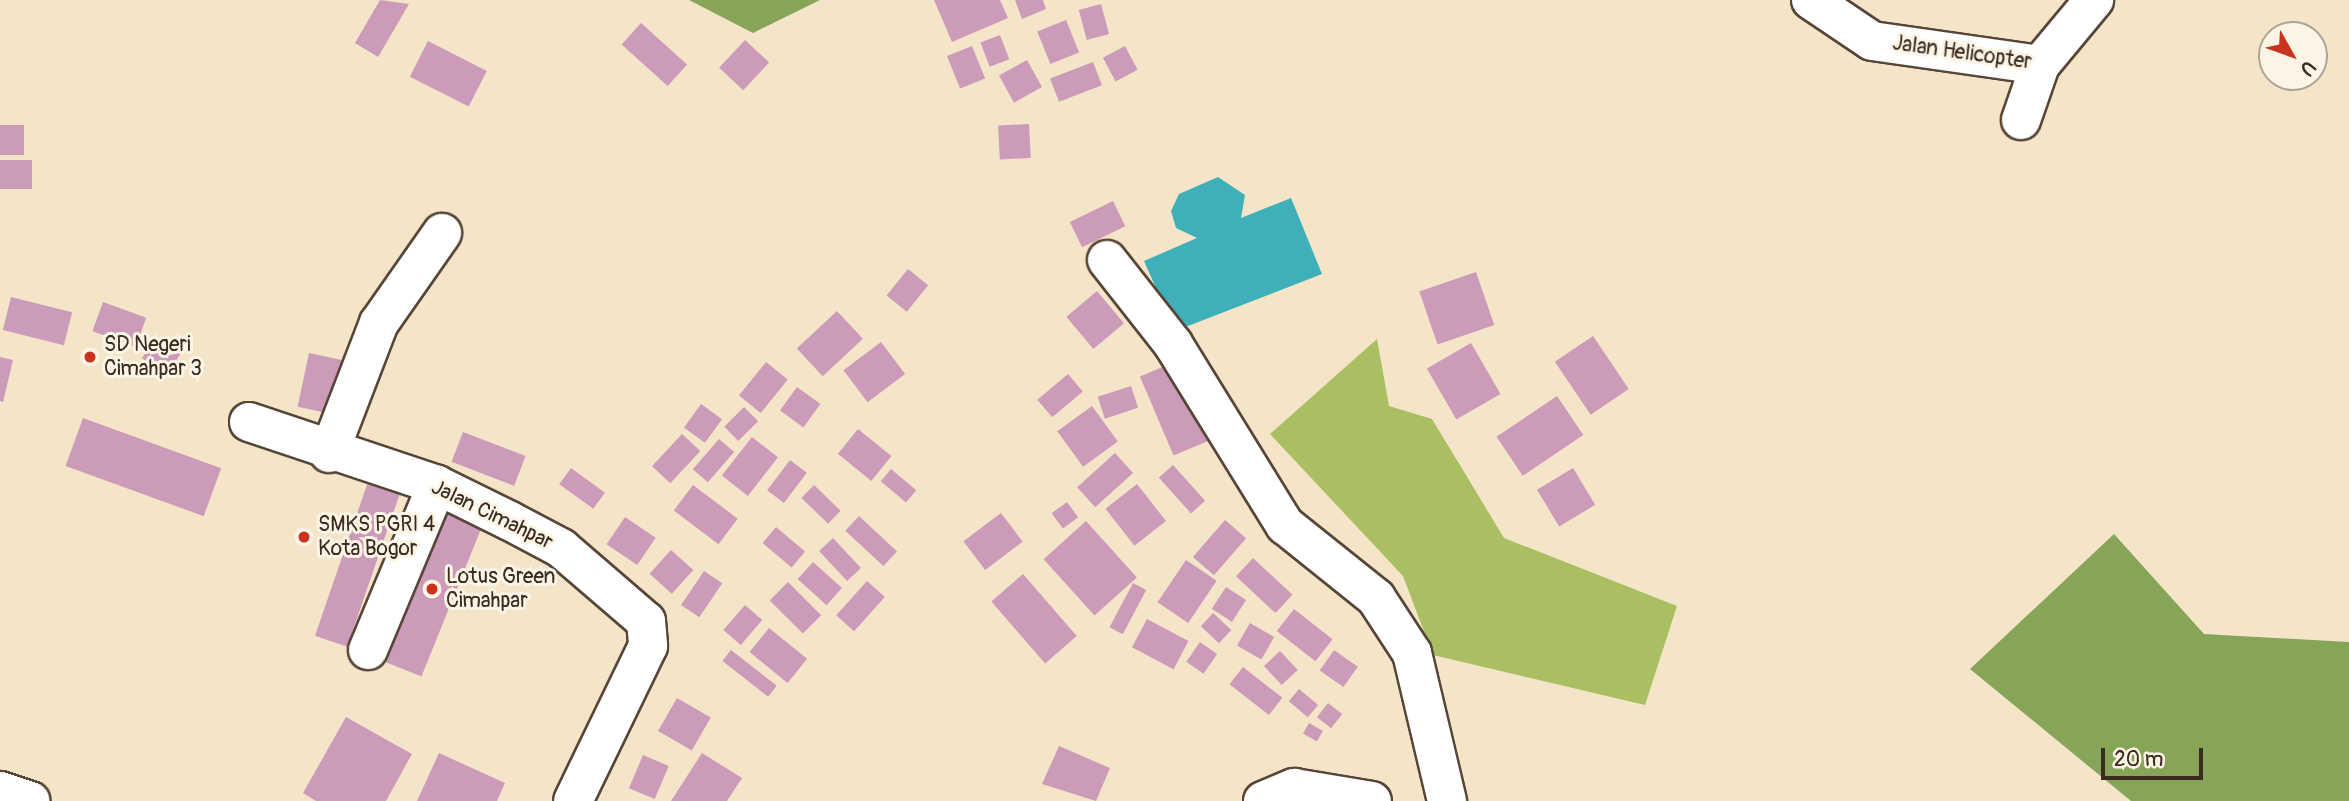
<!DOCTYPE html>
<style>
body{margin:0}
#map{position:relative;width:2349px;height:801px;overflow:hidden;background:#f4e5c9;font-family:Pangolin,sans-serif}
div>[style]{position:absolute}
.green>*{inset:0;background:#aabe62}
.forest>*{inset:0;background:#87a558}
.water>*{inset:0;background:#3fafba}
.building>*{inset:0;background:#cc9bb9;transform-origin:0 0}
.roads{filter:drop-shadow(2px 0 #574638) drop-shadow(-2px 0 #574638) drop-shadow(0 2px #574638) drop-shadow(0 -2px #574638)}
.minor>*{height:38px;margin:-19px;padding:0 19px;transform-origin:19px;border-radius:19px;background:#fff}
.dots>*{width:19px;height:19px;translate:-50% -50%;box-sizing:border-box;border:4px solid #fcf5e5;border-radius:50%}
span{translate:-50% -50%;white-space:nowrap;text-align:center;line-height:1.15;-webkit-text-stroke:6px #fcf5e5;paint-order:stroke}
.street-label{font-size:21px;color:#3b2a1e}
.poi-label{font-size:21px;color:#3b2a1e}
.left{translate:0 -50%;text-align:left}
.north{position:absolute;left:2258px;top:21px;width:70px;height:70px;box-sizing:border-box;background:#fcf5e5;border:2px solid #afa495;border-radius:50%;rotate:130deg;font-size:19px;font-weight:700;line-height:28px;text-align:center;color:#3b2a1e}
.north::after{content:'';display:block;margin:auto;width:24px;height:32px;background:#c8321e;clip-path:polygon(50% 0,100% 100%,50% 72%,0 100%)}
.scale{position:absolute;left:2101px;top:748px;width:102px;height:32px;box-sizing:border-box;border:4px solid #3b2a1e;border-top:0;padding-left:9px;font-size:21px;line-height:24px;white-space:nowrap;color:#3b2a1e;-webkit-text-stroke:5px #fcf5e5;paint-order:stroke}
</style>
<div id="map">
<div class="green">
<i style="clip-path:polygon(1377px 339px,1389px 406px,1432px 419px,1504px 538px,1677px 606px,1645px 705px,1433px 655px,1403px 576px,1270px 434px)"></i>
</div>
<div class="forest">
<i style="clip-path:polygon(689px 0,820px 0,753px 33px)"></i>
<i style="clip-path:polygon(2114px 534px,2204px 634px,2349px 642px,2349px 801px,2131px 801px,1970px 669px)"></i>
</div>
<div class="water">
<i style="clip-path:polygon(1218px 177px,1245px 195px,1241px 218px,1291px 198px,1322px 274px,1175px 331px,1144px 261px,1197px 238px,1176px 228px,1171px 211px,1179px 194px)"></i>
</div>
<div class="building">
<i style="clip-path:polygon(380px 0,409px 4px,378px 57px,355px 43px)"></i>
<i style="clip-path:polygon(934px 0,1000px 0,1008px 18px,952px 42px)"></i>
<i style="clip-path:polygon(1015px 0,1043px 0,1046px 9px,1022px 19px)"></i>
<i style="left:1101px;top:4px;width:31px;height:23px;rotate:75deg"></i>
<i style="left:1066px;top:20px;width:35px;height:31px;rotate:68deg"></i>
<i style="left:641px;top:23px;width:62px;height:29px;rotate:42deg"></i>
<i style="left:1000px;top:35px;width:26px;height:21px;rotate:69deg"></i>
<i style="left:745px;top:40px;width:33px;height:38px;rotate:43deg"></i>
<i style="left:428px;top:41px;width:66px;height:40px;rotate:27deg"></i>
<i style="left:972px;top:46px;width:35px;height:27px;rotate:68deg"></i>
<i style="left:1125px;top:46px;width:27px;height:25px;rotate:62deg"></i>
<i style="left:1027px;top:60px;width:31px;height:32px;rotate:61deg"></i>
<i style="left:1093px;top:62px;width:25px;height:46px;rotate:69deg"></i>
<i style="left:1029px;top:124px;width:34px;height:31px;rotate:87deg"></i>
<i style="left:0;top:125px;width:24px;height:30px"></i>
<i style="left:0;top:160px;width:32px;height:29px"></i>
<i style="left:1113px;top:201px;width:28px;height:48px;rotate:64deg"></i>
<i style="left:908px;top:269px;width:26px;height:34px;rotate:39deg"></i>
<i style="left:1476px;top:272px;width:56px;height:60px;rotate:71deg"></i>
<i style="left:1097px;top:291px;width:42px;height:40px;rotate:50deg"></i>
<i style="left:11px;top:297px;width:63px;height:34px;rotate:14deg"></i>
<i style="left:103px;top:302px;width:46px;height:31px;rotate:20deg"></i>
<i style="left:837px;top:311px;width:38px;height:55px;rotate:47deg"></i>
<i style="left:1593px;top:336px;width:64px;height:46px;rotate:56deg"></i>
<i style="left:155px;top:338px;width:30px;height:24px;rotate:33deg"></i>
<i style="left:881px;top:342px;width:40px;height:47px;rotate:53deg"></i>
<i style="left:1471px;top:343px;width:59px;height:51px;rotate:60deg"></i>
<i style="left:309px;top:353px;width:42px;height:55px;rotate:12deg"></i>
<i style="clip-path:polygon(0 357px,13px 360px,3px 402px,0 401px)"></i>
<i style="left:766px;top:362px;width:28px;height:43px;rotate:39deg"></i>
<i style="left:1174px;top:362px;width:86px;height:37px;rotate:67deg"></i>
<i style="left:1068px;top:374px;width:23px;height:40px;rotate:50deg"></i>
<i style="left:1131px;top:386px;width:23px;height:35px;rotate:72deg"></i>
<i style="left:797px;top:387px;width:29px;height:29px;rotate:36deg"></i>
<i style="left:1557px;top:396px;width:47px;height:73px;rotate:56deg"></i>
<i style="left:701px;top:404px;width:26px;height:29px;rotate:36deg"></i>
<i style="left:1092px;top:406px;width:44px;height:43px;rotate:54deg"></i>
<i style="left:744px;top:407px;width:20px;height:28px;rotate:45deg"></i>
<i style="left:83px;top:418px;width:147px;height:51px;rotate:20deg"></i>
<i style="left:858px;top:429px;width:43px;height:32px;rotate:39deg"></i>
<i style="left:463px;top:432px;width:67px;height:32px;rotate:21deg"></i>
<i style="left:682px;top:434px;width:25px;height:44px;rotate:43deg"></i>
<i style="left:752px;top:437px;width:33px;height:49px;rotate:38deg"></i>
<i style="left:719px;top:439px;width:20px;height:40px;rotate:41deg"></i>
<i style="left:1115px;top:453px;width:27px;height:51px;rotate:48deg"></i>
<i style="left:790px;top:460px;width:21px;height:38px;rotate:37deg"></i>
<i style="left:1173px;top:465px;width:48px;height:19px;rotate:48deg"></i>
<i style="left:571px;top:468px;width:42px;height:20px;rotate:36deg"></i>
<i style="left:1573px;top:468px;width:43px;height:42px;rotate:59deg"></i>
<i style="left:891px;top:469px;width:33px;height:16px;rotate:40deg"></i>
<i style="left:370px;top:476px;width:34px;height:169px;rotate:19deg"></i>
<i style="left:1137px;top:484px;width:47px;height:40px;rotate:52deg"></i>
<i style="left:693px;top:485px;width:56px;height:32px;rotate:37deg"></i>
<i style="left:814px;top:485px;width:37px;height:18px;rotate:44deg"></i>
<i style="left:1067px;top:502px;width:19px;height:19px;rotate:54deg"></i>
<i style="left:443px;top:503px;width:45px;height:169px;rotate:22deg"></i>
<i style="left:1001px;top:513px;width:36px;height:47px;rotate:53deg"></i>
<i style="left:859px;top:516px;width:52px;height:20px;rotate:43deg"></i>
<i style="left:625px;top:517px;width:37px;height:33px;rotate:34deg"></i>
<i style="left:1225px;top:520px;width:28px;height:49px;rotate:41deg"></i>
<i style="left:1086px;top:521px;width:76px;height:57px;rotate:48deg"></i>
<i style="left:776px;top:527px;width:38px;height:21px;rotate:40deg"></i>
<i style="left:833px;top:538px;width:41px;height:19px;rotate:47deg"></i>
<i style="left:671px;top:550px;width:30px;height:32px;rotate:42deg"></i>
<i style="left:1253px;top:558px;width:54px;height:25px;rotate:43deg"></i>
<i style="left:1186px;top:560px;width:37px;height:51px;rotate:34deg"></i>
<i style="left:813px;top:562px;width:39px;height:23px;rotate:42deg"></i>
<i style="left:704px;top:571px;width:22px;height:41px;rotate:34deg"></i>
<i style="left:1023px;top:574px;width:82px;height:42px;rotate:49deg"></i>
<i style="left:867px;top:581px;width:24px;height:46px;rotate:42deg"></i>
<i style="left:788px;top:582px;width:47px;height:26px;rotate:45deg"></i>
<i style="left:1133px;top:583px;width:15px;height:50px;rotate:28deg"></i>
<i style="left:1226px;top:587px;width:24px;height:26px;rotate:33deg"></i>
<i style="left:745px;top:605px;width:23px;height:33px;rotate:41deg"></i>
<i style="left:1294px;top:609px;width:49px;height:28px;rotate:38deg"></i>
<i style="left:1213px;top:613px;width:25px;height:18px;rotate:43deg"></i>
<i style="left:1147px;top:619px;width:47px;height:32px;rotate:28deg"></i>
<i style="left:1250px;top:623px;width:28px;height:26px;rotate:30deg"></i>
<i style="left:769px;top:628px;width:49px;height:31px;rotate:39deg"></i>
<i style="left:1200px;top:642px;width:21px;height:24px;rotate:35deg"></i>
<i style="left:731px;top:650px;width:58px;height:14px;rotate:38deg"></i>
<i style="left:1334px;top:650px;width:29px;height:25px;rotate:35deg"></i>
<i style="left:1280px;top:651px;width:26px;height:22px;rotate:47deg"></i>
<i style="left:1243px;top:667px;width:50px;height:22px;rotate:38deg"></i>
<i style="left:1299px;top:689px;width:25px;height:16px;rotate:40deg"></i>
<i style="left:677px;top:698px;width:39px;height:38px;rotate:30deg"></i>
<i style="left:1328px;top:703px;width:18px;height:18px;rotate:38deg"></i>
<i style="clip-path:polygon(346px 717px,412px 754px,386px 801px,316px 801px,303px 793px)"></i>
<i style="left:1309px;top:723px;width:16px;height:12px;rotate:30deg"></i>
<i style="clip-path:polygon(1059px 746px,1110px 768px,1096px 801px,1042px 784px)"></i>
<i style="clip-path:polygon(439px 753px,505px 783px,497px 801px,417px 801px)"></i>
<i style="clip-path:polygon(702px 753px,742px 778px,727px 801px,671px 801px)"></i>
<i style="left:643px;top:755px;width:28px;height:36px;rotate:23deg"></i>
</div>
<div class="roads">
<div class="minor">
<i style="left:1811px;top:0;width:73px;rotate:33.9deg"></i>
<i style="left:1872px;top:41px;width:170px;rotate:8.1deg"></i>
<i style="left:2040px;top:65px;width:85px;rotate:-50.3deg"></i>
<i style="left:2021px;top:120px;width:58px;rotate:-70.9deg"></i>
<i style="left:1107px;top:260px;width:107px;rotate:51.8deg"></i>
<i style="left:1173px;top:344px;width:213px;rotate:58.3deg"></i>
<i style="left:1285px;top:525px;width:117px;rotate:38.7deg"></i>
<i style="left:1376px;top:598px;width:66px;rotate:56.8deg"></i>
<i style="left:1412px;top:653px;width:152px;rotate:76.7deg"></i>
<i style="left:249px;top:422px;width:198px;rotate:18.5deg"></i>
<i style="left:437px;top:485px;width:81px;rotate:26.3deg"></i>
<i style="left:510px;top:521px;width:58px;rotate:27.9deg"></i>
<i style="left:561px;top:548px;width:112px;rotate:40.7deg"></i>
<i style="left:646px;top:621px;width:25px;rotate:85deg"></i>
<i style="left:648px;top:646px;width:172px;rotate:115.8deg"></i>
<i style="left:329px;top:453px;width:139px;rotate:-69deg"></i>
<i style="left:379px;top:323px;width:110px;rotate:-55deg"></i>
<i style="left:368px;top:650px;width:179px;rotate:-67.3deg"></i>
<i style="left:0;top:791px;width:32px;rotate:18deg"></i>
<i style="left:1263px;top:801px;width:34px;rotate:-23deg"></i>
<i style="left:1294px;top:788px;width:79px;rotate:9.5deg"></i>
</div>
</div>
<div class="dots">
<i style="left:90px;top:357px;background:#c8321e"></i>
<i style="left:304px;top:537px;background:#c8321e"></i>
<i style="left:432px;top:589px;background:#c8321e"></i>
</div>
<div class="street-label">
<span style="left:1962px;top:53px;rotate:8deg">Jalan Helicopter</span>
<span style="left:492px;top:515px;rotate:26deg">Jalan Cimahpar</span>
</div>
<div class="poi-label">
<span class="left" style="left:104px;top:357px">SD Negeri<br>Cimahpar 3</span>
<span class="left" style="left:318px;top:537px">SMKS PGRI 4<br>Kota Bogor</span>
<span class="left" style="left:446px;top:589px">Lotus Green<br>Cimahpar</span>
</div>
<div class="north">U</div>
<div class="scale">20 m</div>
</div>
